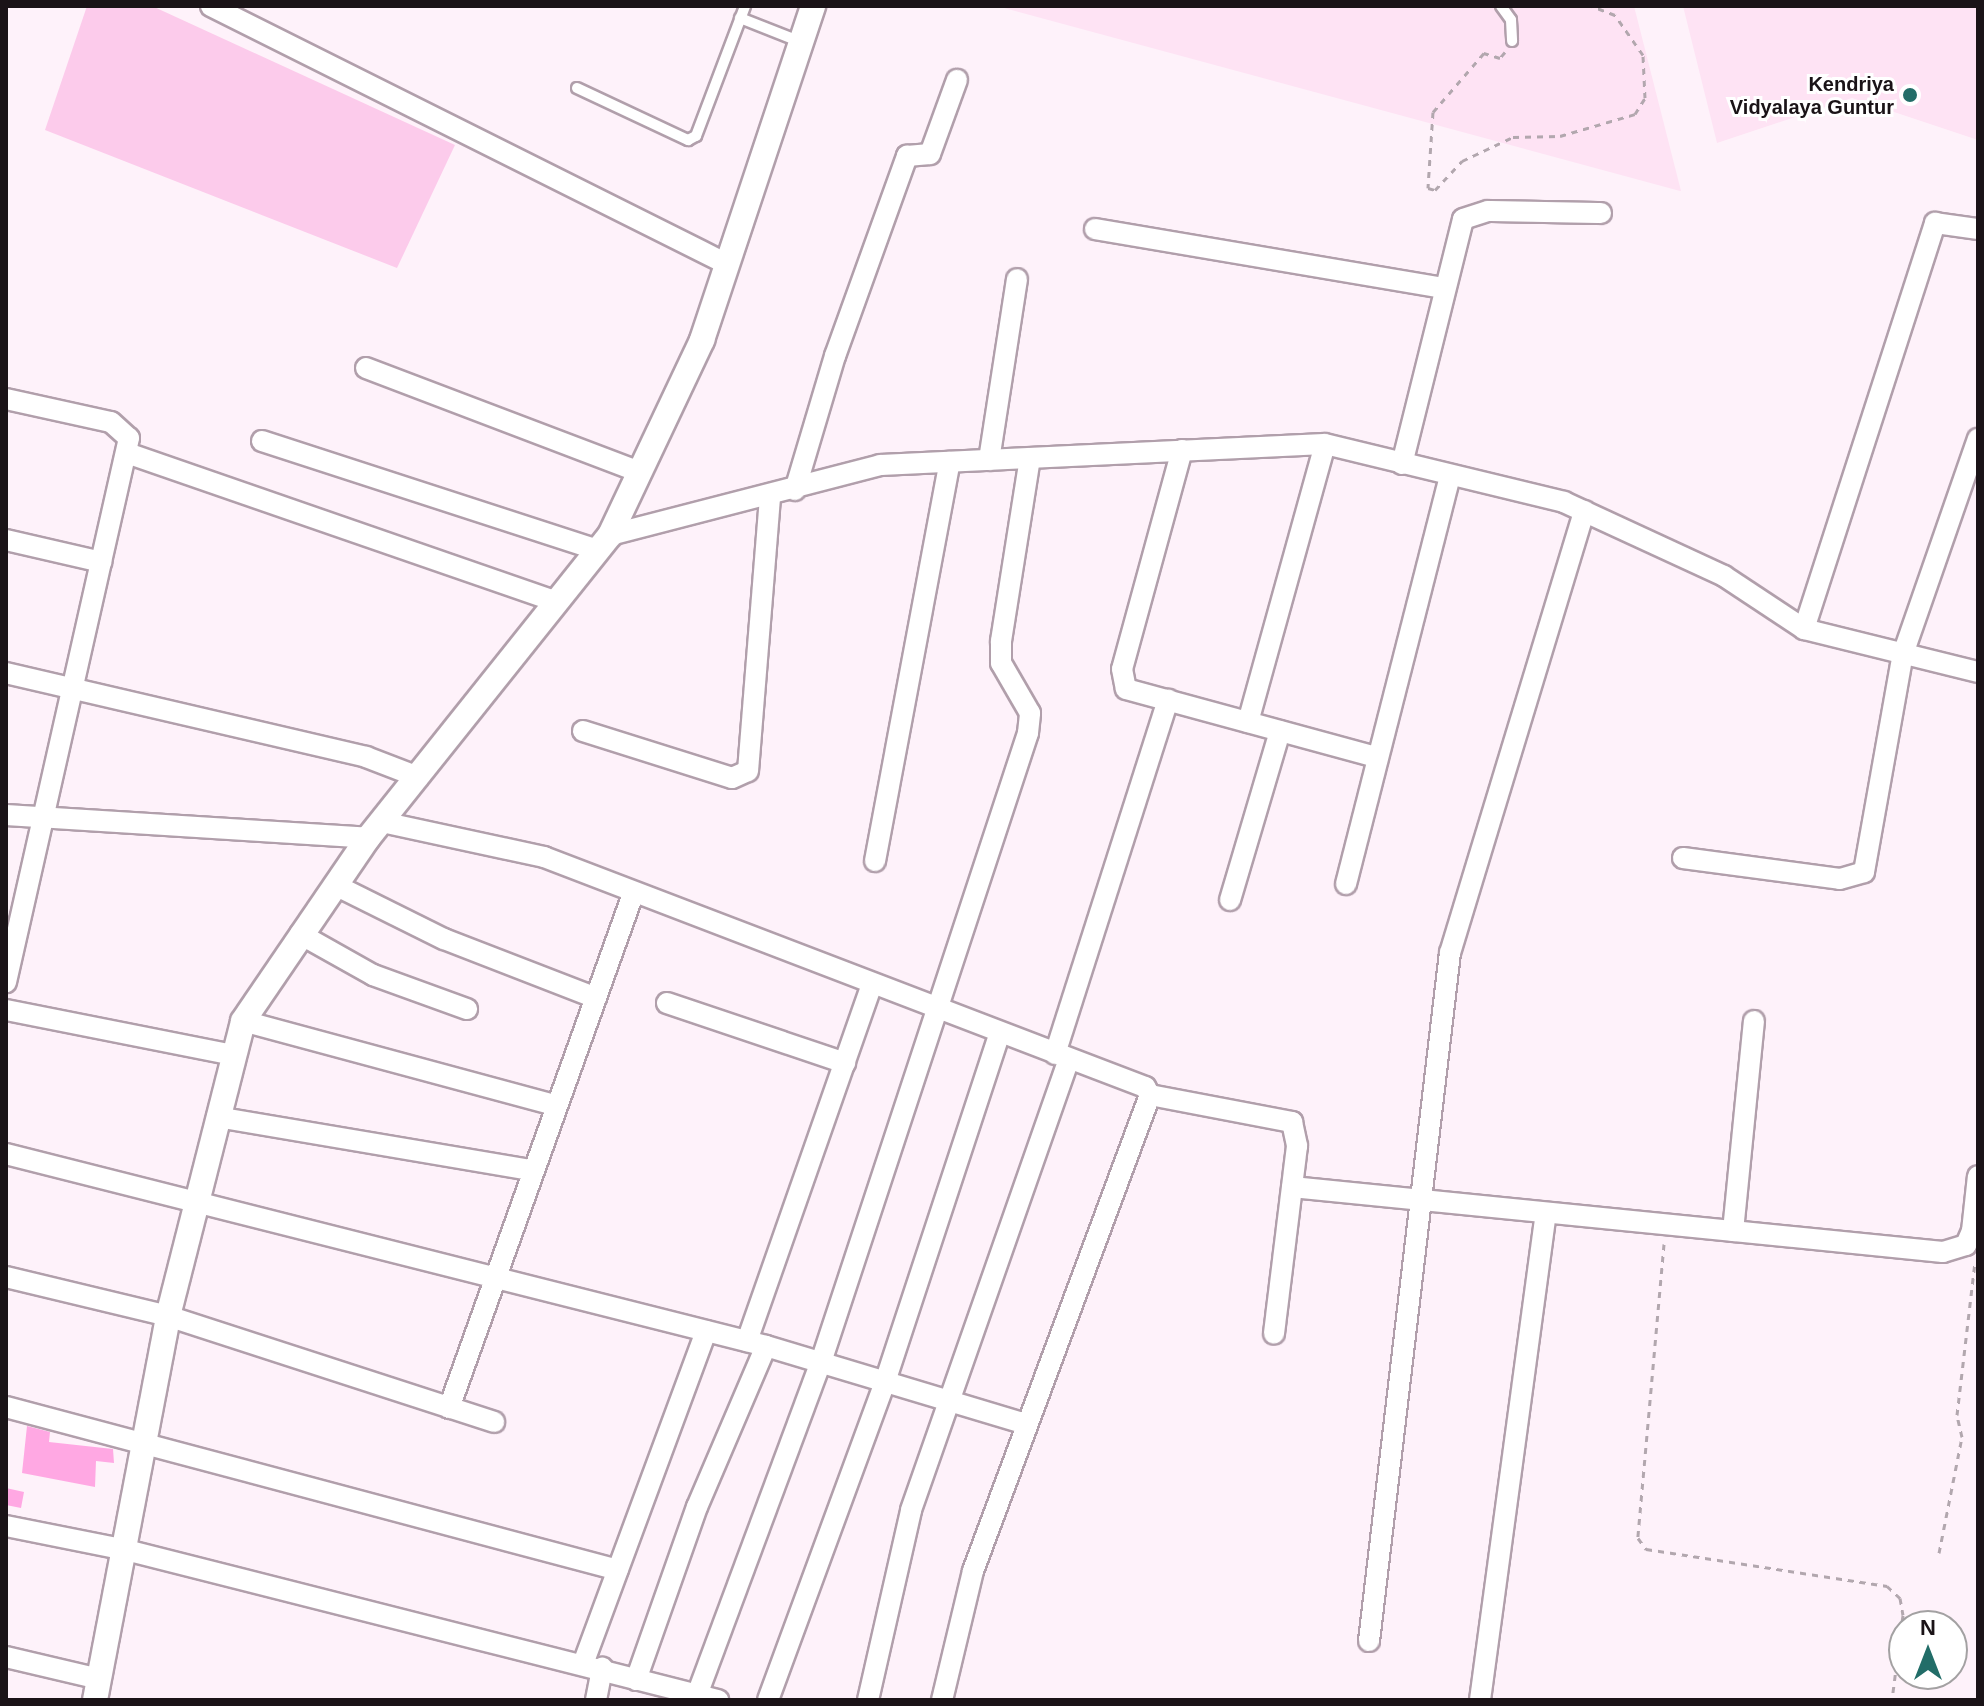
<!DOCTYPE html>
<style>
body{margin:0}
#map{position:relative;width:1984px;height:1706px;overflow:hidden;background:#fef2fa;font-family:Arial,sans-serif}
div>[style]{position:absolute}
.built>*{inset:0;background:#fee3f4}
.green>*{inset:0;background:#fccbeb}
.building>*{inset:0;background:#ffa8e3}
.path>*{height:3px;margin-top:-1.5px;transform-origin:0;background:repeating-linear-gradient(90deg,#b2a7ae 0 6px,transparent 0 12px)}
.roads{filter:drop-shadow(2px 0 #b19fab) drop-shadow(-2px 0 #b19fab) drop-shadow(0 2px #b19fab) drop-shadow(0 -2px #b19fab)}
.service>*{height:10px;margin:-5px;padding:0 5px;transform-origin:5px;border-radius:5px;background:#fff}
.minor>*{height:20px;margin:-10px;padding:0 10px;transform-origin:10px;border-radius:10px;background:#fff}
.tertiary>*{height:24px;margin:-12px;padding:0 12px;transform-origin:12px;border-radius:12px;background:#fff}
.dots>*{width:22px;height:22px;translate:-50% -50%;box-sizing:border-box;border:4px solid #fff;border-radius:50%}
span{translate:-50% -50%;white-space:nowrap;text-align:center;line-height:1.15;-webkit-text-stroke:6px #fff;paint-order:stroke}
.poi-label{font-size:20px;color:#1a1317;font-weight:700}
.right{translate:-100% -50%;text-align:right}
.frame{position:absolute;inset:0;border:8px solid #1a1317;pointer-events:none}
.north{position:absolute;left:1888px;top:1610px;width:80px;height:80px;box-sizing:border-box;background:#fff;border:2px solid #a3a1a2;border-radius:50%;rotate:0deg;font-size:22px;font-weight:700;line-height:32px;text-align:center;color:#1a1317}
.north::after{content:'';display:block;margin:auto;width:28px;height:36px;background:#226d68;clip-path:polygon(50% 0,100% 100%,50% 72%,0 100%)}
</style>
<div id="map">
<div class="built">
<i style="clip-path:polygon(997px 6px,1634px 6px,1681px 191px,1680px 191px)"></i>
<i style="clip-path:polygon(1683px 6px,1978px 6px,1978px 140px,1852px 98px,1717px 143px)"></i>
</div>
<div class="green">
<i style="clip-path:polygon(87px 6px,152px 6px,455px 145px,397px 268px,45px 130px)"></i>
</div>
<div class="building">
<i style="clip-path:polygon(27px 1426px,50px 1432px,49px 1442px,113px 1449px,114px 1463px,96px 1461px,95px 1487px,22px 1473px)"></i>
<i style="clip-path:polygon(6px 1488px,24px 1492px,21px 1508px,6px 1505px)"></i>
</div>
<div class="path">
<i style="left:1505px;top:52px;width:8px;rotate:130deg"></i>
<i style="left:1500px;top:58px;width:17px;rotate:-163deg"></i>
<i style="left:1484px;top:53px;width:78px;rotate:130.8deg"></i>
<i style="left:1433px;top:112px;width:76px;rotate:93.8deg"></i>
<i style="left:1428px;top:188px;width:7px;rotate:16deg"></i>
<i style="left:1435px;top:190px;width:40px;rotate:-47deg"></i>
<i style="left:1462px;top:161px;width:56px;rotate:-25.2deg"></i>
<i style="left:1513px;top:137px;width:47px;rotate:-1.2deg"></i>
<i style="left:1560px;top:136px;width:78px;rotate:-16.3deg"></i>
<i style="left:1635px;top:114px;width:19px;rotate:-58deg"></i>
<i style="left:1645px;top:98px;width:43px;rotate:-92.7deg"></i>
<i style="left:1643px;top:55px;width:49px;rotate:-125deg"></i>
<i style="left:1615px;top:15px;width:26px;rotate:-159deg"></i>
<i style="left:1664px;top:1244px;width:295px;rotate:95.1deg"></i>
<i style="left:1638px;top:1538px;width:14px;rotate:54deg"></i>
<i style="left:1646px;top:1549px;width:244px;rotate:8.7deg"></i>
<i style="left:1887px;top:1586px;width:18px;rotate:43deg"></i>
<i style="left:1900px;top:1598px;width:17px;rotate:80deg"></i>
<i style="left:1903px;top:1615px;width:86px;rotate:97.4deg"></i>
<i style="left:1939px;top:1553px;width:118px;rotate:-78.8deg"></i>
<i style="left:1962px;top:1437px;width:23px;rotate:-103deg"></i>
<i style="left:1957px;top:1415px;width:155px;rotate:-83.3deg"></i>
</div>
<div class="roads">
<div class="service">
<i style="left:1501px;top:6px;width:17px;rotate:54deg"></i>
<i style="left:1511px;top:20px;width:21px;rotate:87deg"></i>
<i style="left:740px;top:18px;width:66px;rotate:21.5deg"></i>
<i style="left:577px;top:88px;width:123px;rotate:25.1deg"></i>
<i style="left:688px;top:140px;width:9px;rotate:-27deg"></i>
<i style="left:696px;top:136px;width:139px;rotate:-69.3deg"></i>
</div>
<div class="minor">
<i style="left:211px;top:6px;width:577px;rotate:26.57deg"></i>
<i style="left:1095px;top:229px;width:353px;rotate:9.6deg"></i>
<i style="left:366px;top:368px;width:293px;rotate:20.8deg"></i>
<i style="left:6px;top:399px;width:107px;rotate:12.4deg"></i>
<i style="left:111px;top:422px;width:24px;rotate:42deg"></i>
<i style="left:129px;top:438px;width:558px;rotate:102.74deg"></i>
<i style="left:262px;top:441px;width:353px;rotate:18deg"></i>
<i style="left:1182px;top:450px;width:227px;rotate:105.3deg"></i>
<i style="left:1122px;top:669px;width:20px;rotate:79deg"></i>
<i style="left:1126px;top:689px;width:260px;rotate:15.2deg"></i>
<i style="left:127px;top:453px;width:455px;rotate:19.1deg"></i>
<i style="left:989px;top:460px;width:183px;rotate:-81.2deg"></i>
<i style="left:1402px;top:464px;width:252px;rotate:-76deg"></i>
<i style="left:1463px;top:219px;width:26px;rotate:-18deg"></i>
<i style="left:1488px;top:211px;width:113px;rotate:1deg"></i>
<i style="left:795px;top:490px;width:140px;rotate:-73.4deg"></i>
<i style="left:835px;top:356px;width:213px;rotate:-70.2deg"></i>
<i style="left:907px;top:156px;width:23px;rotate:-5deg"></i>
<i style="left:930px;top:154px;width:79px;rotate:-70deg"></i>
<i style="left:610px;top:535px;width:279px;rotate:-14.5deg"></i>
<i style="left:880px;top:465px;width:445px;rotate:-2.7deg"></i>
<i style="left:1325px;top:444px;width:246px;rotate:13.6deg"></i>
<i style="left:1564px;top:502px;width:176px;rotate:24.8deg"></i>
<i style="left:1724px;top:576px;width:96px;rotate:33.5deg"></i>
<i style="left:1804px;top:629px;width:179px;rotate:13.9deg"></i>
<i style="left:6px;top:540px;width:98px;rotate:12.9deg"></i>
<i style="left:1804px;top:629px;width:427px;rotate:-72.1deg"></i>
<i style="left:1935px;top:223px;width:43px;rotate:7.9deg"></i>
<i style="left:6px;top:673px;width:370px;rotate:13.1deg"></i>
<i style="left:366px;top:757px;width:56px;rotate:21deg"></i>
<i style="left:1248px;top:722px;width:288px;rotate:-74.5deg"></i>
<i style="left:583px;top:731px;width:156px;rotate:17.5deg"></i>
<i style="left:732px;top:778px;width:17px;rotate:-24deg"></i>
<i style="left:748px;top:771px;width:274px;rotate:-85.4deg"></i>
<i style="left:6px;top:815px;width:363px;rotate:3.6deg"></i>
<i style="left:382px;top:822px;width:166px;rotate:12.2deg"></i>
<i style="left:544px;top:857px;width:644px;rotate:20.94deg"></i>
<i style="left:1145px;top:1087px;width:9px;rotate:58deg"></i>
<i style="left:1150px;top:1095px;width:508px;rotate:110.4deg"></i>
<i style="left:973px;top:1571px;width:133px;rotate:103.5deg"></i>
<i style="left:1683px;top:858px;width:158px;rotate:7.6deg"></i>
<i style="left:1840px;top:879px;width:25px;rotate:-16deg"></i>
<i style="left:1864px;top:872px;width:221px;rotate:-79.9deg"></i>
<i style="left:1903px;top:654px;width:228px;rotate:-70.8deg"></i>
<i style="left:875px;top:861px;width:406px;rotate:-79.4deg"></i>
<i style="left:1346px;top:884px;width:421px;rotate:-75.7deg"></i>
<i style="left:335px;top:885px;width:122px;rotate:26.4deg"></i>
<i style="left:444px;top:939px;width:163px;rotate:21.2deg"></i>
<i style="left:1230px;top:900px;width:176px;rotate:-73.5deg"></i>
<i style="left:300px;top:934px;width:84px;rotate:29.3deg"></i>
<i style="left:373px;top:975px;width:100px;rotate:19.9deg"></i>
<i style="left:667px;top:1003px;width:188px;rotate:18.6deg"></i>
<i style="left:6px;top:1010px;width:232px;rotate:11.2deg"></i>
<i style="left:243px;top:1021px;width:323px;rotate:15.1deg"></i>
<i style="left:1055px;top:1054px;width:372px;rotate:-72.3deg"></i>
<i style="left:1150px;top:1095px;width:145px;rotate:10.8deg"></i>
<i style="left:1292px;top:1122px;width:25px;rotate:78deg"></i>
<i style="left:1297px;top:1146px;width:189px;rotate:97deg"></i>
<i style="left:217px;top:1117px;width:317px;rotate:9.6deg"></i>
<i style="left:6px;top:1154px;width:784px;rotate:14.18deg"></i>
<i style="left:766px;top:1346px;width:271px;rotate:16.7deg"></i>
<i style="left:1292px;top:1187px;width:654px;rotate:5.7deg"></i>
<i style="left:1943px;top:1252px;width:24px;rotate:-17deg"></i>
<i style="left:1966px;top:1245px;width:15px;rotate:-67deg"></i>
<i style="left:1972px;top:1231px;width:55px;rotate:-83.8deg"></i>
<i style="left:1733px;top:1231px;width:211px;rotate:-84.3deg"></i>
<i style="left:6px;top:1277px;width:167px;rotate:13.5deg"></i>
<i style="left:168px;top:1316px;width:343px;rotate:18deg"></i>
<i style="left:747px;top:1341px;width:376px;rotate:-70.7deg"></i>
<i style="left:6px;top:1407px;width:633px;rotate:14.91deg"></i>
<i style="left:449px;top:1408px;width:546px;rotate:-70.3deg"></i>
<i style="left:6px;top:1526px;width:122px;rotate:11.3deg"></i>
<i style="left:126px;top:1550px;width:611px;rotate:14.22deg"></i>
<i style="left:1369px;top:1641px;width:693px;rotate:-83.29deg"></i>
<i style="left:1450px;top:953px;width:462px;rotate:-73.1deg"></i>
<i style="left:6px;top:1657px;width:96px;rotate:13.3deg"></i>
<i style="left:583px;top:1664px;width:355px;rotate:-69.7deg"></i>
<i style="left:636px;top:1680px;width:183px;rotate:-70.6deg"></i>
<i style="left:697px;top:1507px;width:175px;rotate:-66.8deg"></i>
<i style="left:697px;top:1695px;width:355px;rotate:-69.6deg"></i>
<i style="left:821px;top:1362px;width:662px;rotate:-71.78deg"></i>
<i style="left:1028px;top:733px;width:20px;rotate:-84deg"></i>
<i style="left:1030px;top:713px;width:58px;rotate:-120.1deg"></i>
<i style="left:1001px;top:663px;width:22px;rotate:-90deg"></i>
<i style="left:1001px;top:641px;width:185px;rotate:-81deg"></i>
<i style="left:596px;top:1700px;width:33px;rotate:-79deg"></i>
<i style="left:768px;top:1700px;width:339px;rotate:-69.8deg"></i>
<i style="left:885px;top:1382px;width:367px;rotate:-71.8deg"></i>
<i style="left:868px;top:1700px;width:195px;rotate:-77.2deg"></i>
<i style="left:911px;top:1510px;width:478px;rotate:-70.7deg"></i>
<i style="left:1480px;top:1700px;width:491px;rotate:-82.3deg"></i>
</div>
<div class="tertiary">
<i style="left:95px;top:1700px;width:391px;rotate:-79.2deg"></i>
<i style="left:168px;top:1316px;width:304px;rotate:-75.7deg"></i>
<i style="left:243px;top:1021px;width:222px;rotate:-55.7deg"></i>
<i style="left:368px;top:838px;width:388px;rotate:-51.4deg"></i>
<i style="left:610px;top:535px;width:216px;rotate:-64.7deg"></i>
<i style="left:702px;top:340px;width:352px;rotate:-71.6deg"></i>
</div>
</div>
<div class="dots">
<i style="left:1910px;top:95px;background:#226d68"></i>
</div>
<div class="poi-label">
<span class="right" style="left:1894px;top:96px">Kendriya<br>Vidyalaya Guntur</span>
</div>
<div class="frame"></div>
<div class="north">N</div>
</div>
